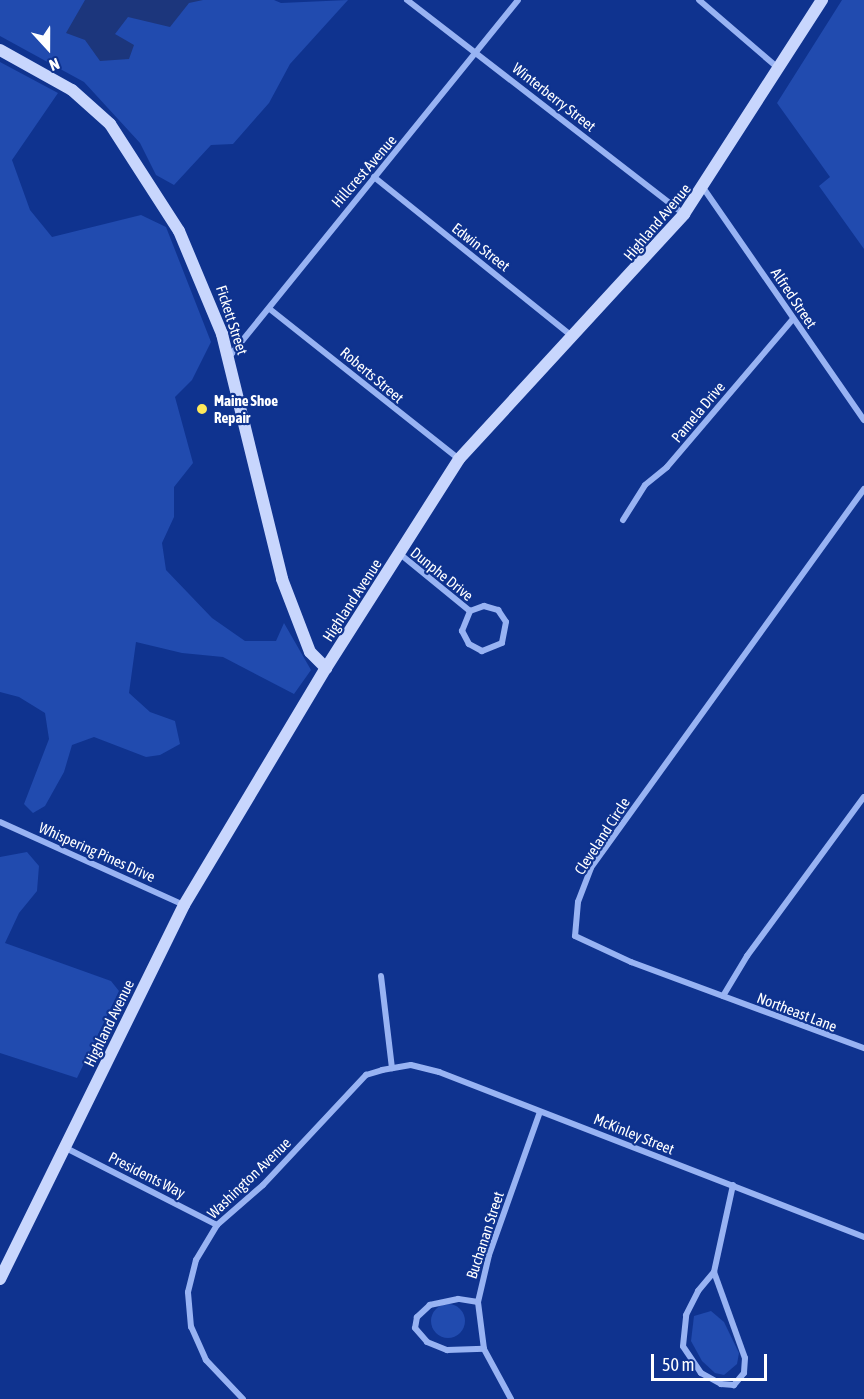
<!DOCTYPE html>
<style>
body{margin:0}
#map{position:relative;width:864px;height:1399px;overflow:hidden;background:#0f338f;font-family:"Asap Condensed",sans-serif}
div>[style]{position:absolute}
.green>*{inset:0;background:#214baf}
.round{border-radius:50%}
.water>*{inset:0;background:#1c367c}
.street>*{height:6px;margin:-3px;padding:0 3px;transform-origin:3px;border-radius:3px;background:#98b3f3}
.secondary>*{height:12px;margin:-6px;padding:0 6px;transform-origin:6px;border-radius:6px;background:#c8d6fd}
.dots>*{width:16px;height:16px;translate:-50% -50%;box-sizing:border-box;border:3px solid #0f338f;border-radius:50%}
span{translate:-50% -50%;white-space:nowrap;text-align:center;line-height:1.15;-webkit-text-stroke:4.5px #0f338f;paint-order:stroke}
.street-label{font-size:15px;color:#fff}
.poi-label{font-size:15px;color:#fff;font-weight:700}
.left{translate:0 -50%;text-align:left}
.north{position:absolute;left:18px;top:18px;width:60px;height:60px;-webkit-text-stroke:4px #0f338f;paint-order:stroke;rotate:159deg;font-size:16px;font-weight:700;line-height:24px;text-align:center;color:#fff}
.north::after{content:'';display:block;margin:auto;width:21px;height:27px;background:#fff;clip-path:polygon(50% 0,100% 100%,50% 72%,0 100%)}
.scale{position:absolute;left:651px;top:1354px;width:116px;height:27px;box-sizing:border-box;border:3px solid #fff;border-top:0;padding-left:8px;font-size:18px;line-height:21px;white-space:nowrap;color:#fff;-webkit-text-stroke:4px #0f338f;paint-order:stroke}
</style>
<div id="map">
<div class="green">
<i style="clip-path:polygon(0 0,274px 0,281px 3px,348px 0,290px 64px,269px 103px,233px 144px,211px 145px,174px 185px,156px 175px,140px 143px,84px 82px,0 36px)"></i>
<i style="clip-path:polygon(842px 0,864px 0,864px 249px,819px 186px,830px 177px,777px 103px)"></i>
<i style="clip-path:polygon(0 62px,58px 93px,12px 160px,30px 210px,52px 237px,141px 215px,166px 227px,211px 342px,192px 380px,175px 397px,193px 463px,174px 487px,174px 517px,162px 543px,166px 570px,212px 618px,245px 641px,276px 641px,284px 623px,311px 670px,294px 694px,223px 657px,182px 653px,136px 642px,129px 693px,150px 712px,175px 721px,180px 744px,160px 755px,146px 757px,94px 737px,72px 745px,64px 772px,45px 806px,33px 813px,24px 804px,49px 739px,45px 713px,19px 697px,0 692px)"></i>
<i style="clip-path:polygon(27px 852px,39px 866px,37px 891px,19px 913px,5px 943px,111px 981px,119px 991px,77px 1078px,0 1053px,0 857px)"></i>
<i class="round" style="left:431px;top:1304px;width:34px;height:34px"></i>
<i style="clip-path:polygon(711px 1311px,724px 1322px,739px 1353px,737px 1364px,724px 1375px,715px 1373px,702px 1361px,691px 1341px,694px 1316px)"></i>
</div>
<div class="water">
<i style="clip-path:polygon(85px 0,203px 0,189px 3px,170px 27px,128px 17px,115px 34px,134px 45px,129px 59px,100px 61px,85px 40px,66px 33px)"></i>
</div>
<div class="street">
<i style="left:407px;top:0;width:350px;rotate:37.7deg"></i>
<i style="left:699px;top:0;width:104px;rotate:40.7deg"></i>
<i style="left:374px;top:177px;width:254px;rotate:38.8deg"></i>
<i style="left:704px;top:189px;width:281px;rotate:55.3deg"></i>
<i style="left:271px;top:310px;width:240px;rotate:38.4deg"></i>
<i style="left:229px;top:357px;width:459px;rotate:-51deg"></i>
<i style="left:864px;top:489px;width:467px;rotate:125.8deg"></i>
<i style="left:591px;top:868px;width:36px;rotate:111deg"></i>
<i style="left:578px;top:902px;width:34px;rotate:95deg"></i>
<i style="left:575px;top:936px;width:62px;rotate:24.9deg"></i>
<i style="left:631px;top:962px;width:248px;rotate:20.3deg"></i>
<i style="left:623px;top:520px;width:41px;rotate:-57.8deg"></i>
<i style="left:645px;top:485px;width:28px;rotate:-39deg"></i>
<i style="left:667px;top:467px;width:194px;rotate:-49.6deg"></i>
<i style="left:400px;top:554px;width:90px;rotate:39.2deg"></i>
<i style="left:470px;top:611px;width:15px;rotate:-20deg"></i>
<i style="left:484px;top:606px;width:15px;rotate:16deg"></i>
<i style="left:498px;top:610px;width:14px;rotate:56deg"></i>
<i style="left:506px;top:622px;width:21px;rotate:101deg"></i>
<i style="left:502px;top:643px;width:22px;rotate:158deg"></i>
<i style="left:482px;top:651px;width:15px;rotate:-152deg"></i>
<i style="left:469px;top:644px;width:15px;rotate:-118deg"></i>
<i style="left:462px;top:631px;width:22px;rotate:-68deg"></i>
<i style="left:0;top:822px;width:202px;rotate:24.3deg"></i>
<i style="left:381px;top:976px;width:93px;rotate:83.2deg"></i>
<i style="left:723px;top:996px;width:47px;rotate:-59deg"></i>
<i style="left:747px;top:956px;width:197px;rotate:-53.7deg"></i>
<i style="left:64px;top:1147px;width:172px;rotate:27deg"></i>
<i style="left:714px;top:1272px;width:91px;rotate:70.2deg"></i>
<i style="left:745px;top:1358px;width:15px;rotate:94deg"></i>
<i style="left:744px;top:1373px;width:16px;rotate:130deg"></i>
<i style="left:734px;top:1385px;width:13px;rotate:-176deg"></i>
<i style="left:721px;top:1384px;width:23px;rotate:-151deg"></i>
<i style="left:701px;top:1373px;width:32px;rotate:-124deg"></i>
<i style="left:683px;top:1346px;width:31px;rotate:-84deg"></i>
<i style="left:686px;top:1315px;width:27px;rotate:-63deg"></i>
<i style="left:698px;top:1291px;width:25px;rotate:-50deg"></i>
<i style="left:714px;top:1272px;width:89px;rotate:-77.7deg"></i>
<i style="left:478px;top:1302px;width:20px;rotate:-171deg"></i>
<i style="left:458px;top:1299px;width:29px;rotate:168deg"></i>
<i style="left:430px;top:1305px;width:18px;rotate:137deg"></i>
<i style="left:417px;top:1317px;width:11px;rotate:100deg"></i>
<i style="left:415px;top:1328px;width:18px;rotate:49deg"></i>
<i style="left:427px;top:1342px;width:22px;rotate:22deg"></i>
<i style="left:447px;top:1350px;width:37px;rotate:-2deg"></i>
<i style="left:243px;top:1399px;width:54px;rotate:-133.5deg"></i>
<i style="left:206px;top:1360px;width:36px;rotate:-114deg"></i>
<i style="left:191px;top:1327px;width:35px;rotate:-95deg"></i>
<i style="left:188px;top:1292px;width:33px;rotate:-76deg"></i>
<i style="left:196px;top:1260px;width:41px;rotate:-59deg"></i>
<i style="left:217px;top:1225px;width:61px;rotate:-41deg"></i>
<i style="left:263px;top:1185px;width:151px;rotate:-46.9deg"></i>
<i style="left:366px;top:1075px;width:17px;rotate:-17deg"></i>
<i style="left:382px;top:1070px;width:29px;rotate:-10deg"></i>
<i style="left:411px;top:1065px;width:29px;rotate:14deg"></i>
<i style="left:439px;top:1072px;width:456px;rotate:21.2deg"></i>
<i style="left:511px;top:1399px;width:57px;rotate:-118.4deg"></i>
<i style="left:484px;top:1349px;width:47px;rotate:-97.3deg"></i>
<i style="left:478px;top:1302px;width:48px;rotate:-76.8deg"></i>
<i style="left:489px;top:1255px;width:152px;rotate:-70.4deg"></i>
</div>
<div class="secondary">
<i style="left:0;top:50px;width:82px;rotate:29.1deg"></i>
<i style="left:72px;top:90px;width:51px;rotate:41.8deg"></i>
<i style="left:110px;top:124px;width:127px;rotate:57.2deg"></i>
<i style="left:179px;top:231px;width:112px;rotate:67.3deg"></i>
<i style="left:222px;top:334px;width:252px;rotate:76.2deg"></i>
<i style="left:282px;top:579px;width:78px;rotate:69deg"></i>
<i style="left:310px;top:652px;width:23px;rotate:45deg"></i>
<i style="left:0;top:1279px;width:417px;rotate:-63.8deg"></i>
<i style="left:184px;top:905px;width:276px;rotate:-59.1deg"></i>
<i style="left:326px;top:668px;width:248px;rotate:-57.5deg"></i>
<i style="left:459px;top:459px;width:333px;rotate:-47.4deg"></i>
<i style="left:684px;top:214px;width:255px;rotate:-57.2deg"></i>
</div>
<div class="dots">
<i style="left:202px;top:409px;background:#ffe95a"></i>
</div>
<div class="street-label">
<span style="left:554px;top:97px;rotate:38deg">Winterberry Street</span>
<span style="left:364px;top:171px;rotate:-49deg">Hillcrest Avenue</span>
<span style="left:657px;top:222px;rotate:-50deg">Highland Avenue</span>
<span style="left:481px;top:247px;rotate:38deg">Edwin Street</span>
<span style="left:794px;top:298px;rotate:56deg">Alfred Street</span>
<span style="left:232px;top:320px;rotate:72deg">Fickett Street</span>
<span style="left:372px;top:375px;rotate:40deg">Roberts Street</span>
<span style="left:698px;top:412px;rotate:-50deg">Pamela Drive</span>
<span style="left:442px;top:574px;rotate:39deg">Dunphe Drive</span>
<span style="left:352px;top:600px;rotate:-57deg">Highland Avenue</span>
<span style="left:602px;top:836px;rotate:-57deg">Cleveland Circle</span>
<span style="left:97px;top:852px;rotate:24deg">Whispering Pines Drive</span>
<span style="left:797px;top:1012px;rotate:21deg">Northeast Lane</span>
<span style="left:109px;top:1023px;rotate:-64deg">Highland Avenue</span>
<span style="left:634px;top:1134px;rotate:22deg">McKinley Street</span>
<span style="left:147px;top:1175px;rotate:27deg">Presidents Way</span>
<span style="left:249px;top:1178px;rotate:-44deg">Washington Avenue</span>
<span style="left:485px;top:1235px;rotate:-72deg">Buchanan Street</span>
</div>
<div class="poi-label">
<span class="left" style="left:214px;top:409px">Maine Shoe<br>Repair</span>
</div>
<div class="north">N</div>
<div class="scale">50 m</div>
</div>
